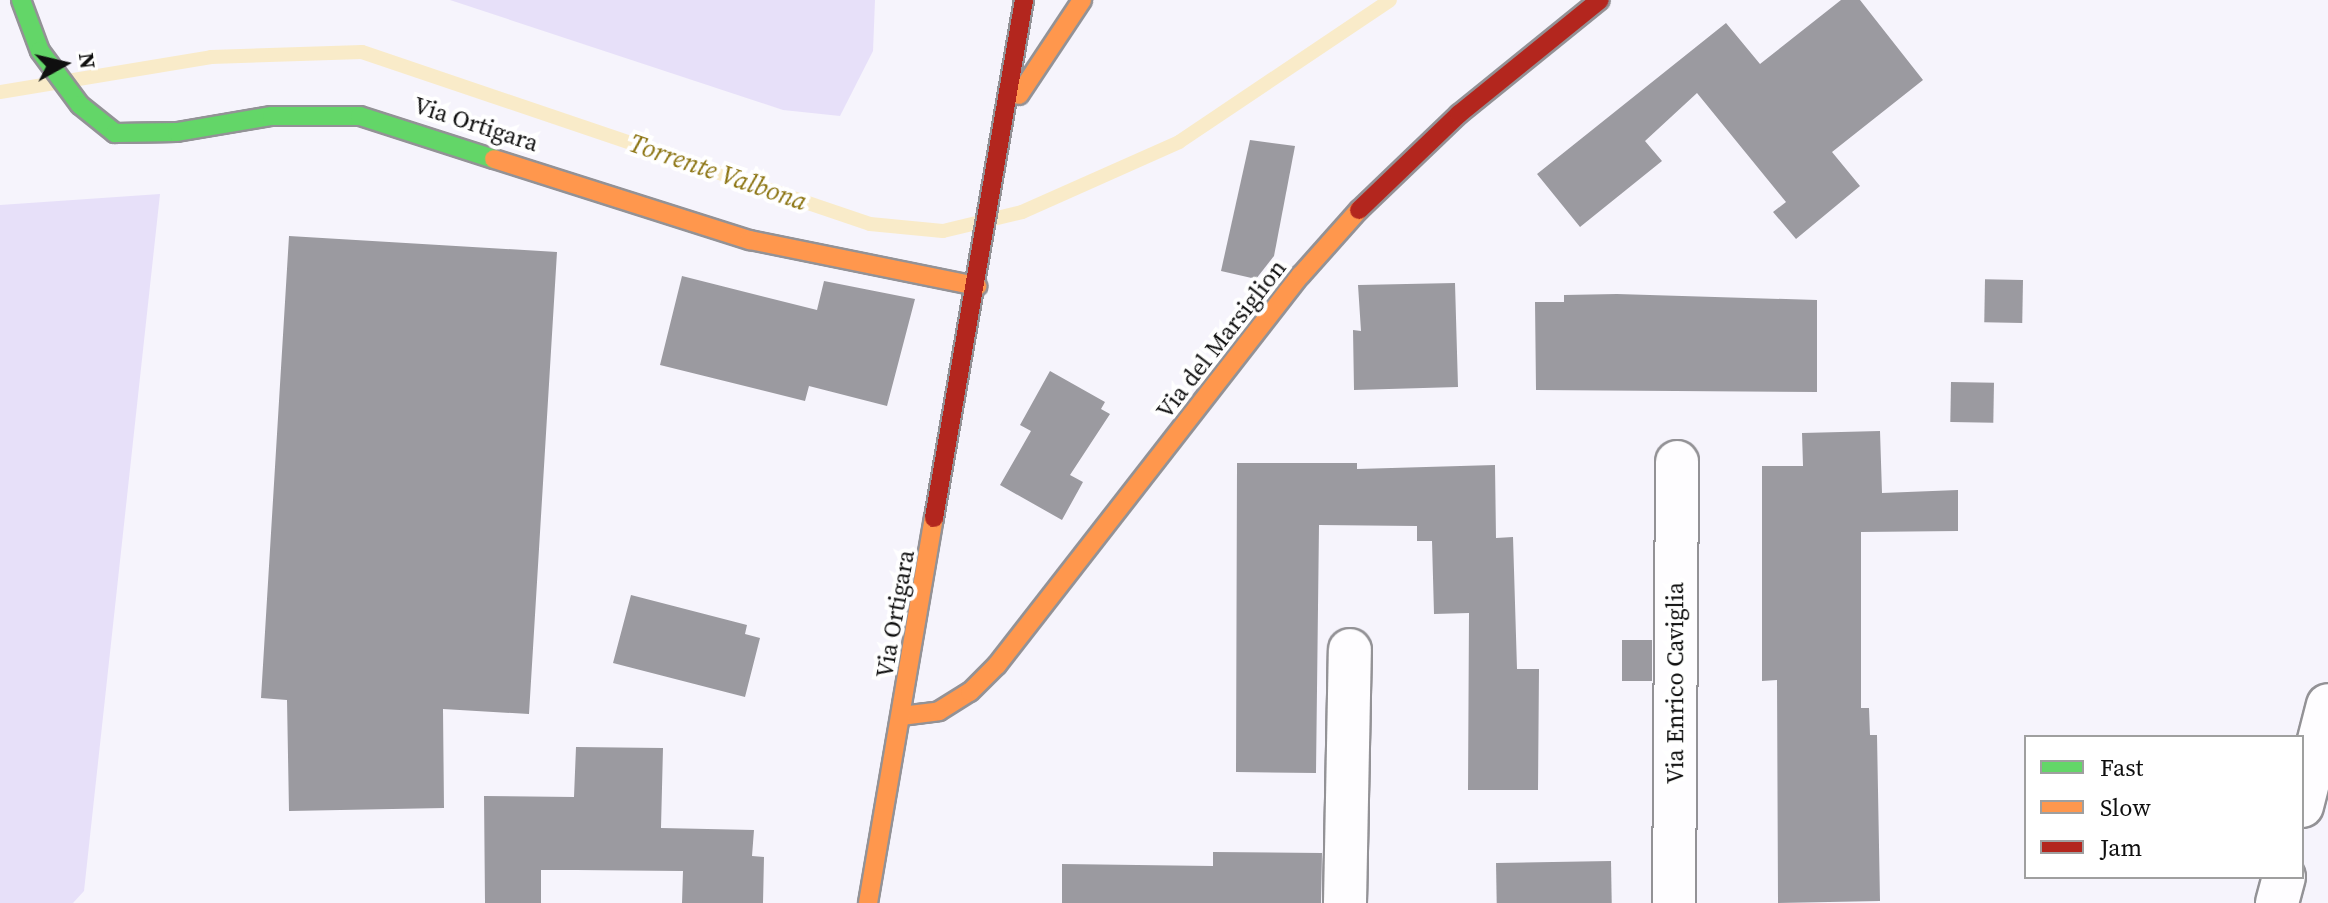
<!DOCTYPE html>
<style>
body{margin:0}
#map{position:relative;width:2328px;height:903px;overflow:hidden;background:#f6f4fc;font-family:"Source Serif 4",serif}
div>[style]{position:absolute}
.farmland>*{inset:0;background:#e7e0f9}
.stream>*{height:14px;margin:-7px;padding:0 7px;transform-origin:7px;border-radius:7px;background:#f9ebc9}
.building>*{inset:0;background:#9b9aa0;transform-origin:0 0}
.roads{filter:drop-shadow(2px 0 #939296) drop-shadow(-2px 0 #939296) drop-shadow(0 2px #939296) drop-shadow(0 -2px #939296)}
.street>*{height:42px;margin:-21px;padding:0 21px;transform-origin:21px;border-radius:21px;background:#fefdff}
.fast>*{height:18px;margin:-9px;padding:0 9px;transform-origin:9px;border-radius:9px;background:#63d668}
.slow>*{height:18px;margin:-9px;padding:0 9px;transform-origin:9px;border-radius:9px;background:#ff974d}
.jam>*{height:18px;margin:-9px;padding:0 9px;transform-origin:9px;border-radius:9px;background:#b3261e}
span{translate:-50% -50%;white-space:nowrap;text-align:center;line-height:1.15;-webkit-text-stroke:8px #fff;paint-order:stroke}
.street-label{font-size:24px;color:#0f0f0f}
.water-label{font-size:26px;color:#8b7310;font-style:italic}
.legend{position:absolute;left:2024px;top:735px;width:280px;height:144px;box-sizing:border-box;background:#fff;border:2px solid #9f9f9f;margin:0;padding:10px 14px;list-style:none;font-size:24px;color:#0f0f0f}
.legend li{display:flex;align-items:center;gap:16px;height:40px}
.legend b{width:40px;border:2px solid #9f9f9f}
.north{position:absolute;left:24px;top:24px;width:80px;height:80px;-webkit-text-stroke:6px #fff;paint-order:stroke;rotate:82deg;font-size:22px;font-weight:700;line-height:32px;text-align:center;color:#0f0f0f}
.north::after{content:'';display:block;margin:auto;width:28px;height:36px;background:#0f0f0f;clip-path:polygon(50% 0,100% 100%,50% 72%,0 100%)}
</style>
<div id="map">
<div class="farmland">
<i style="clip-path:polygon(450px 0,875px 0,873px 51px,840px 116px,783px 110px)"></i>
<i style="clip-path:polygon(160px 194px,84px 891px,73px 903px,0 903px,0 205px)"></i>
</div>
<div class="stream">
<i style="left:0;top:92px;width:214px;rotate:-9.4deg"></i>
<i style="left:211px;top:57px;width:151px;rotate:-1.9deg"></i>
<i style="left:362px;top:52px;width:536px;rotate:18.71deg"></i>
<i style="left:870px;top:224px;width:73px;rotate:5.5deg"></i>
<i style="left:943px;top:231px;width:81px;rotate:-13.5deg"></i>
<i style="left:1022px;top:212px;width:172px;rotate:-24deg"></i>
<i style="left:1179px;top:142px;width:254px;rotate:-33.9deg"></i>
</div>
<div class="building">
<i style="clip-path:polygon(1841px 0,1860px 0,1923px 80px,1832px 152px,1860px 186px,1796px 239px,1773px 212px,1786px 202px,1697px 93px,1645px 141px,1662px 161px,1580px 227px,1537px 174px,1726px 23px,1760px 64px)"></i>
<i style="clip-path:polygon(1250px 140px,1295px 146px,1274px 256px,1256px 279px,1221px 271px)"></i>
<i style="clip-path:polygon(289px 236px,557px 252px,529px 714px,443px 709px,444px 808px,289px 811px,287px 700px,261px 698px)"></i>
<i style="clip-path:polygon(682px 276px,817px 310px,824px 281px,915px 299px,887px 406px,809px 386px,805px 401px,660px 365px)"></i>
<i style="left:2023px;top:280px;width:43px;height:38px;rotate:91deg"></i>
<i style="clip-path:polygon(1455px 283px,1458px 387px,1354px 390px,1353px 330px,1361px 331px,1358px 285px)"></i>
<i style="clip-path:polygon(1617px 294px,1817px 300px,1817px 392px,1536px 390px,1535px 302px,1564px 302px,1564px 295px)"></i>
<i style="clip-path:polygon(1050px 371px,1105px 402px,1101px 409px,1110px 414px,1070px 475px,1083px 482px,1062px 520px,1000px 485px,1031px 431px,1020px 425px)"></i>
<i style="left:1951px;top:382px;width:43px;height:40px;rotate:1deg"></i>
<i style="clip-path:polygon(1880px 431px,1882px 493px,1958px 490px,1958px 531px,1861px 532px,1861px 708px,1869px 708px,1870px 735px,1877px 735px,1880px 901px,1778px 903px,1777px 680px,1762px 681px,1762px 466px,1803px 466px,1802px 433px)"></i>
<i style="clip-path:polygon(1237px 463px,1357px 463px,1357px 469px,1495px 465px,1496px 538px,1513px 537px,1517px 669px,1539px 669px,1538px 790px,1468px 790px,1469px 613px,1434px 614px,1432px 541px,1417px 541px,1417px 526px,1319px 525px,1316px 773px,1236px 772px)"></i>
<i style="clip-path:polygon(631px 595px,747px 625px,745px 634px,760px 638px,745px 697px,613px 663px)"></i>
<i style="left:1622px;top:640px;width:30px;height:41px"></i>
<i style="clip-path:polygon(576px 747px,663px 748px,661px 828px,754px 830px,752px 856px,764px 857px,763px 903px,682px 903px,683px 871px,576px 870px,541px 870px,541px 903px,485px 903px,484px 796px,574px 797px)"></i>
<i style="clip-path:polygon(1213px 852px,1322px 853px,1321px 903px,1062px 903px,1062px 864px,1213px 866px)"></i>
<i style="left:1611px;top:861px;width:42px;height:115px;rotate:89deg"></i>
</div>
<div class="roads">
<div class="street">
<i style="left:2302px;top:806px;width:104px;rotate:-75.6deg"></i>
<i style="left:1345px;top:903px;width:253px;rotate:-88.9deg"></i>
<i style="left:1674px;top:903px;width:441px;rotate:-89.6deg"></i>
<i style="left:2277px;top:903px;width:27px;rotate:-75deg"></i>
</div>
<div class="fast">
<i style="left:21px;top:0;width:54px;rotate:69.6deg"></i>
<i style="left:40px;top:51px;width:67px;rotate:53.5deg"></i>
<i style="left:80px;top:105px;width:45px;rotate:38.7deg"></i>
<i style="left:115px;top:133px;width:62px;rotate:-0.9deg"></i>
<i style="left:177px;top:132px;width:96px;rotate:-9.6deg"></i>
<i style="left:272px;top:116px;width:88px"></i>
<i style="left:360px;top:116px;width:141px;rotate:17.8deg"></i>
</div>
<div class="slow">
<i style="left:1019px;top:95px;width:114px;rotate:-56.4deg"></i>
<i style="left:494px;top:159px;width:269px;rotate:17.6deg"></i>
<i style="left:750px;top:240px;width:232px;rotate:11.5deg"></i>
<i style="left:901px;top:716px;width:38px;rotate:-7deg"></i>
<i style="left:939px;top:711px;width:36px;rotate:-32deg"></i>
<i style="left:970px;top:692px;width:38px;rotate:-45deg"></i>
<i style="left:997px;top:665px;width:494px;rotate:-52.1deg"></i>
<i style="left:1301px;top:275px;width:87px;rotate:-48.3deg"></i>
<i style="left:868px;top:903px;width:391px;rotate:-80.3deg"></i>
</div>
<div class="jam">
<i style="left:1359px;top:210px;width:139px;rotate:-43.8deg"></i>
<i style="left:1459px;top:114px;width:181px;rotate:-39deg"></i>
<i style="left:934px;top:518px;width:526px;rotate:-80.14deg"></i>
</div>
</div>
<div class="street-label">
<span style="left:476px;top:124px;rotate:18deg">Via Ortigara</span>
<span style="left:1221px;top:339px;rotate:-52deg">Via del Marsiglion</span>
<span style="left:895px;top:614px;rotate:-80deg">Via Ortigara</span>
<span style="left:1675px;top:683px;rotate:-90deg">Via Enrico Caviglia</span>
</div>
<div class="water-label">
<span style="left:718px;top:173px;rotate:19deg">Torrente Valbona</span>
</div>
<ul class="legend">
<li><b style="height:10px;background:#63d668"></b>Fast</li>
<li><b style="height:10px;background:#ff974d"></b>Slow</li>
<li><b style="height:10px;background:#b3261e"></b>Jam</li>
</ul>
<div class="north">N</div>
</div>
